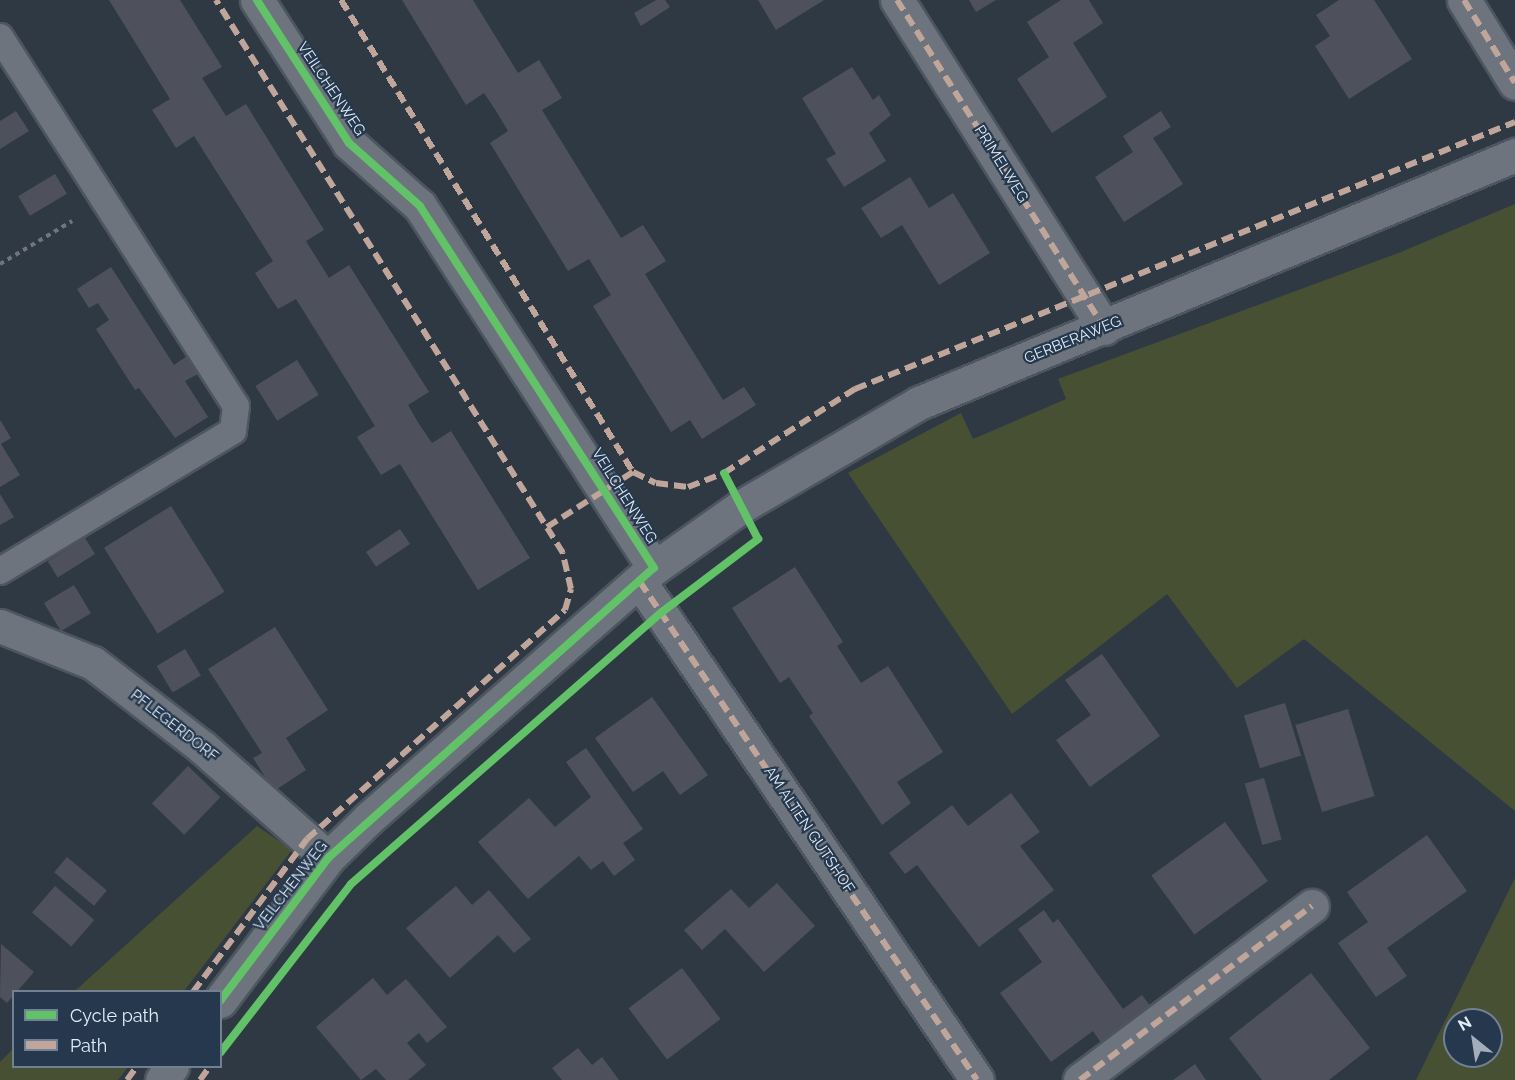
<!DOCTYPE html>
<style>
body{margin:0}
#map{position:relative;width:1515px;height:1080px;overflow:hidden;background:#2f3944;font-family:Raleway,sans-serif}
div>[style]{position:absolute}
.green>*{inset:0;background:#475033}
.building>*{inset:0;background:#4e515b;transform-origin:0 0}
.path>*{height:4px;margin-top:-2px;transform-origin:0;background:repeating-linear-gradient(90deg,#6e757d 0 4.5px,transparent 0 9px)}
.roads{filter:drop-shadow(2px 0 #4d5660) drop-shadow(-2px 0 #4d5660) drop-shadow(0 2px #4d5660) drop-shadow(0 -2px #4d5660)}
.service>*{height:26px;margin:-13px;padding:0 13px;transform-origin:13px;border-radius:13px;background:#6d747e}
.minor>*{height:33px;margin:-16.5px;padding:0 16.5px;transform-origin:16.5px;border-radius:16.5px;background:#6d747e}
.quiet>*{height:6px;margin-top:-3px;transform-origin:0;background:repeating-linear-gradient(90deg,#c0a59a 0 12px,transparent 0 18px)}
.cycleway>*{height:8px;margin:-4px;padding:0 4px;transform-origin:4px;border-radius:4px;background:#61c268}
span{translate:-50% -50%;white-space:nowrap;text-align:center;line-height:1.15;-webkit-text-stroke:4.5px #26384d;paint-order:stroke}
.street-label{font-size:15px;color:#e1edfa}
.legend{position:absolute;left:12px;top:990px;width:210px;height:78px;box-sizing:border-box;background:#26384d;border:2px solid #718092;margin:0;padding:8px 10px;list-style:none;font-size:18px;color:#e1edfa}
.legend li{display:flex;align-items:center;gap:12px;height:30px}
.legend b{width:30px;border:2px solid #718092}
.north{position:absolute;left:1443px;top:1008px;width:60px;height:60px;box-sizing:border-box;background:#26384d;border:2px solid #718092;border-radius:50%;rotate:330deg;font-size:16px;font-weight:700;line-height:24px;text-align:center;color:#e1edfa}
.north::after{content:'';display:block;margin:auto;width:21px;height:27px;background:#a3aeba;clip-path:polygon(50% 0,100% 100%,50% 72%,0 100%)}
</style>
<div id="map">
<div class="green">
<i style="clip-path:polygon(1515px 204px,1515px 811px,1304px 639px,1237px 688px,1167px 594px,1012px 714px,848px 473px,961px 413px,973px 439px,1066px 399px,1058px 379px,1401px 252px)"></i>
<i style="clip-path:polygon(257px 826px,292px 850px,184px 991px,75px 991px)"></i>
<i style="clip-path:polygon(evenodd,1515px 878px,1515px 1080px,1416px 1080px,1515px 878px,1455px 1020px,1491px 1020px,1491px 1056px,1455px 1056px,1455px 1020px)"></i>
<i style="clip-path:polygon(13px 1049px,14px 1066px,128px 1067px,118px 1080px,0 1080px,0 1062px)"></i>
</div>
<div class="building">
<i style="clip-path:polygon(109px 0,180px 0,222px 67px,202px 78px,226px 116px,246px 104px,324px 230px,306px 241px,329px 278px,349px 265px,429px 392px,408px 405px,419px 424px,432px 443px,451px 431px,530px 558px,478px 590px,400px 464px,381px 475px,357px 437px,375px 426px,296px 299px,278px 309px,265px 289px,255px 273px,273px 261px,194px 136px,176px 148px,163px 127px,152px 110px,170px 99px)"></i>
<i style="clip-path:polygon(402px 0,473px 0,518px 73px,539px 60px,562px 98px,542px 110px,621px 238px,643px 225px,666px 261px,645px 274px,723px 400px,744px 387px,756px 405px,702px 439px,690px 420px,671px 432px,593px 306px,611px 295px,589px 259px,568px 271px,490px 143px,508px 131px,496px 111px,484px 93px,466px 105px)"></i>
<i style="clip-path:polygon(656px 0,665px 0,670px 7px,641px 26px,634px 13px)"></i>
<i style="clip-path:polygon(758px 0,824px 0,776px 30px)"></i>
<i style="clip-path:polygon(969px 0,996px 0,976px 12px)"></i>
<i style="clip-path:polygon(1061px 0,1089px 0,1103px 23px,1073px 43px,1107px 97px,1052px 133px,1017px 79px,1049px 57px,1027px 22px)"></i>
<i style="clip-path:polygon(1339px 0,1374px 0,1412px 59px,1349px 99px,1315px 46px,1330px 36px,1316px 15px)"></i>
<i style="clip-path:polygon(852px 67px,873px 100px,879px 95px,891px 115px,869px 133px,886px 161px,844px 187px,826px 159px,836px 154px,802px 98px)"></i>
<i style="clip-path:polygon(16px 111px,29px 131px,0 149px,0 121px)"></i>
<i style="clip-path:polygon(1161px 111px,1171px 127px,1153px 138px,1183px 184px,1124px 222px,1095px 177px,1133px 152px,1123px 136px)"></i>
<i style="left:55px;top:174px;width:23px;height:43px;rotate:59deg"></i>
<i style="clip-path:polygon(910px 177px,929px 208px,953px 193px,990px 253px,939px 285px,902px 225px,881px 238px,861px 208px)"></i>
<i style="clip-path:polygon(111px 267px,174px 365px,187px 356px,198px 374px,185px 381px,208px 417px,175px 438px,139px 388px,135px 390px,96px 329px,109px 320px,98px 303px,89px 308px,77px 289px)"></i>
<i style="left:297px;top:360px;width:41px;height:49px;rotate:58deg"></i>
<i style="clip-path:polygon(0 420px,11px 438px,1px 444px,20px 475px,0 487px)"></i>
<i style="clip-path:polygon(0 494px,14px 517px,0 525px)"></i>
<i style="left:171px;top:506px;width:101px;height:79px;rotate:58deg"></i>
<i style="left:400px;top:529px;width:18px;height:41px;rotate:56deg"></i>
<i style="left:85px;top:538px;width:19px;height:44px;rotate:58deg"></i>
<i style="clip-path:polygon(795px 567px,843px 642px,837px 646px,861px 683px,888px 666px,943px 752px,897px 782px,911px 803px,882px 825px,809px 716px,813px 713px,789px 677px,780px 683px,732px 608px)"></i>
<i style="left:74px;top:585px;width:33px;height:35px;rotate:59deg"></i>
<i style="clip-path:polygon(275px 627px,328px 710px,286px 738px,306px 770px,274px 791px,253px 758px,262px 753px,208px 669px)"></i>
<i style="left:185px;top:649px;width:31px;height:33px;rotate:59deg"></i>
<i style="clip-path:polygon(1102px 654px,1160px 736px,1090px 787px,1056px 740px,1091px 715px,1065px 680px)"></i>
<i style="clip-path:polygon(652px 697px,708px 775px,680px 795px,663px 771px,633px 792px,595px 738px)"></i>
<i style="left:1285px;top:703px;width:55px;height:43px;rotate:73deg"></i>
<i style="left:1348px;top:709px;width:91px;height:55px;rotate:73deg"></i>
<i style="clip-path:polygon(586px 748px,643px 829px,623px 843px,635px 860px,614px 876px,603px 861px,591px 870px,579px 856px,528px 899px,478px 842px,529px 798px,555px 827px,591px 797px,566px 762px)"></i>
<i style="left:188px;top:766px;width:45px;height:52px;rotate:44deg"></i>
<i style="left:1264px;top:778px;width:64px;height:20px;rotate:74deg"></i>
<i style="clip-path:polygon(1011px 793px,1040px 832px,1020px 846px,1054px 890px,979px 947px,917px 865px,905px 874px,889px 853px,952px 805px,968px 826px)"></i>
<i style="left:1225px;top:822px;width:73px;height:91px;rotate:54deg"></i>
<i style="clip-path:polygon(1427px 835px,1467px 891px,1387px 948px,1407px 976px,1376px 997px,1338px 943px,1368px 922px,1347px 892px)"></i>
<i style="left:67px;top:857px;width:52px;height:20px;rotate:40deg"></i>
<i style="clip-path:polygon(777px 883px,815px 926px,764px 972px,725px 929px,702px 950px,684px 930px,731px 889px,749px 908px)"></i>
<i style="left:55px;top:886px;width:52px;height:35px;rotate:41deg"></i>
<i style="clip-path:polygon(456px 886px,472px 905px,489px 890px,531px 939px,514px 953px,498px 935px,450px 978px,406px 928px)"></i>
<i style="clip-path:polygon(1044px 910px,1053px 923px,1058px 919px,1123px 1009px,1142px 995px,1154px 1011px,1104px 1047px,1093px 1031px,1051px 1062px,1000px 993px,1042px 962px,1018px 929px)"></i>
<i style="clip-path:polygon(1px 944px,34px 972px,7px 1003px,0 997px)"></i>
<i style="left:682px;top:968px;width:64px;height:67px;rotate:53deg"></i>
<i style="clip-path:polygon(1311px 973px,1370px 1048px,1329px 1080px,1262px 1080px,1229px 1038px)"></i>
<i style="clip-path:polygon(373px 978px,387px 995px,406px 979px,447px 1027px,427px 1043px,419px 1033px,407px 1043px,426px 1065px,408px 1080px,386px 1080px,376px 1069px,361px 1080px,316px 1027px)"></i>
<i style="clip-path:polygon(578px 1048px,592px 1065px,602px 1057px,619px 1080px,562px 1080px,552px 1068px)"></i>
<i style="clip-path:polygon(1195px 1064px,1206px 1080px,1173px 1080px)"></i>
</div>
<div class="path">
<i style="left:0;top:264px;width:84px;rotate:-30.8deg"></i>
</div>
<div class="roads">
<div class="service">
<i style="left:0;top:37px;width:438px;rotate:57.4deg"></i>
<i style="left:236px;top:406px;width:25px;rotate:97deg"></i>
<i style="left:233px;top:431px;width:272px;rotate:149deg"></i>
</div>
<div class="minor">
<i style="left:257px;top:0;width:170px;rotate:57.2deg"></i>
<i style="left:349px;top:143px;width:95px;rotate:41.6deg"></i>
<i style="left:420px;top:206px;width:431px;rotate:57.1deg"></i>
<i style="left:897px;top:0;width:388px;rotate:57.7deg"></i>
<i style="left:1464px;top:0;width:97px;rotate:58.4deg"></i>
<i style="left:640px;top:582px;width:601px;rotate:55.91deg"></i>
<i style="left:0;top:626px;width:100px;rotate:21.7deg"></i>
<i style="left:93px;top:663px;width:138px;rotate:37.6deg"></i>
<i style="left:202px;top:747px;width:168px;rotate:41.4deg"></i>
<i style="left:220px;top:1001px;width:179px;rotate:-52.9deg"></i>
<i style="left:328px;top:858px;width:57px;rotate:-44.3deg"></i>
<i style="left:369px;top:818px;width:379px;rotate:-41.3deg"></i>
<i style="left:654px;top:568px;width:108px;rotate:-35.2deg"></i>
<i style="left:742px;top:506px;width:205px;rotate:-30.2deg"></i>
<i style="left:919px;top:403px;width:646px;rotate:-22.59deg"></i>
<i style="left:162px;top:1080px;width:17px;rotate:-54deg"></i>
<i style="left:1080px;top:1080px;width:290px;rotate:-36.9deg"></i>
</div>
</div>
<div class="quiet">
<i style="left:341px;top:0;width:555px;rotate:58.26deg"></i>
<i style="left:633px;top:472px;width:25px;rotate:26deg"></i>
<i style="left:656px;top:483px;width:32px;rotate:7deg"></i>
<i style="left:688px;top:487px;width:39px;rotate:-21deg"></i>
<i style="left:724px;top:473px;width:156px;rotate:-32.7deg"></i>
<i style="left:855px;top:389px;width:712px;rotate:-22.03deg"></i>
<i style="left:897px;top:0;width:388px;rotate:57.7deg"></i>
<i style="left:1464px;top:0;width:97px;rotate:58.4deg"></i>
<i style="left:547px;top:527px;width:102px;rotate:-32.6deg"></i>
<i style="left:640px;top:582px;width:601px;rotate:55.91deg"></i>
<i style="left:193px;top:992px;width:191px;rotate:-53.3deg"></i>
<i style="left:307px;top:839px;width:345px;rotate:-41.6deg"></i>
<i style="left:565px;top:610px;width:22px;rotate:-74deg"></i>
<i style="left:571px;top:589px;width:37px;rotate:-103deg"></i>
<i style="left:563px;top:553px;width:653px;rotate:-122.11deg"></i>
<i style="left:127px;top:1080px;width:17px;rotate:-54deg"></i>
<i style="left:200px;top:1080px;width:17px;rotate:-54deg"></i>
<i style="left:1080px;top:1080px;width:290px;rotate:-36.9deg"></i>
</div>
<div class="cycleway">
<i style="left:220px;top:1001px;width:179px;rotate:-52.9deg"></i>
<i style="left:328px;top:858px;width:436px;rotate:-41.7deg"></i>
<i style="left:654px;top:568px;width:431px;rotate:-122.9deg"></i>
<i style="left:420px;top:206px;width:95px;rotate:-138.4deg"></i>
<i style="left:349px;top:143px;width:170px;rotate:-122.8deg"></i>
<i style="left:220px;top:1053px;width:214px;rotate:-52.2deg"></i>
<i style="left:351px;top:884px;width:413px;rotate:-41.2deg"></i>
<i style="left:662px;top:612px;width:121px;rotate:-37.2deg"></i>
<i style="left:758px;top:539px;width:74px;rotate:-117.3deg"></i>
</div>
<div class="street-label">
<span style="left:331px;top:89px;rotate:56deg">VEILCHENWEG</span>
<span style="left:1001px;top:164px;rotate:58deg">PRIMELWEG</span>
<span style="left:1073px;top:340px;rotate:-22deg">GERBERAWEG</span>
<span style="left:624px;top:496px;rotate:58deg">VEILCHENWEG</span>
<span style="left:174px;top:726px;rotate:38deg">PFLEGERDORF</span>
<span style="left:809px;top:830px;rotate:56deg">AM ALTEN GUTSHOF</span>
<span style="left:291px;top:886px;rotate:-52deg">VEILCHENWEG</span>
</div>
<ul class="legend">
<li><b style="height:8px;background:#61c268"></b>Cycle path</li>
<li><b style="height:8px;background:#c0a59a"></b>Path</li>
</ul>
<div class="north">N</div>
</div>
